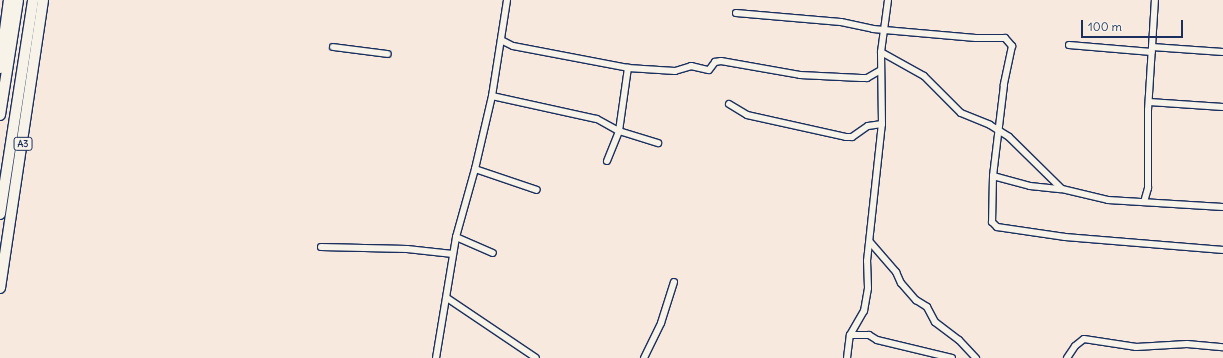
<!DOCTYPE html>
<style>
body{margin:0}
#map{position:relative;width:1223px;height:358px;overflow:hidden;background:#f8e9de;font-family:Delius,sans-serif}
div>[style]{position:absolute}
.roads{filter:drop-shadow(1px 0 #1b2f5e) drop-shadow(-1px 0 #1b2f5e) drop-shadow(0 1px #1b2f5e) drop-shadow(0 -1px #1b2f5e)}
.minor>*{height:6px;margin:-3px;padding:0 3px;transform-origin:3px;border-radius:3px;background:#f7f3e8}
.primary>*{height:10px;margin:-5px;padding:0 5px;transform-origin:5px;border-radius:5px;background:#f7f3e8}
.trunk>*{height:10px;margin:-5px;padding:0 5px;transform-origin:5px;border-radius:5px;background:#f7f3e8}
span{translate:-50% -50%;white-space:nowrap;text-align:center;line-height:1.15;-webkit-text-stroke:3px #f7f3e8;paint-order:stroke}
.shield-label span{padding:1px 3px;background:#f7f3e8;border:1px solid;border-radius:3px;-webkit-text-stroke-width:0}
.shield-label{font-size:9px;color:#1b2f5e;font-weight:700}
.scale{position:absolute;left:1081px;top:20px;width:102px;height:18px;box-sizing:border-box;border:2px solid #1b2f5e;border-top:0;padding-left:5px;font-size:12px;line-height:14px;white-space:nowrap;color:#1b2f5e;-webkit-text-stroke:3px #f7f3e8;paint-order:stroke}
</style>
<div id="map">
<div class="roads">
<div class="minor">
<i style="left:736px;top:13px;width:105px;rotate:4.9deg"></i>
<i style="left:841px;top:22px;width:33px;rotate:12deg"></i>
<i style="left:873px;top:29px;width:103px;rotate:5deg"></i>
<i style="left:976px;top:38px;width:29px"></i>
<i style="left:1005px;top:38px;width:11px;rotate:49deg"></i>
<i style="left:1012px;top:46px;width:40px;rotate:102deg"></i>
<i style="left:1004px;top:85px;width:92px;rotate:96.9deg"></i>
<i style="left:993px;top:176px;width:46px;rotate:91.2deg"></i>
<i style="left:992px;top:222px;width:7px;rotate:45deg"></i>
<i style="left:997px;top:227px;width:69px;rotate:8.4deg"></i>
<i style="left:1065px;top:237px;width:159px;rotate:4.7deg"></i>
<i style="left:501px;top:40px;width:13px;rotate:27deg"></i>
<i style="left:513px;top:46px;width:117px;rotate:10.8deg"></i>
<i style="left:628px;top:68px;width:47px;rotate:3.7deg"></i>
<i style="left:675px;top:71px;width:17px;rotate:-17deg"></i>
<i style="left:691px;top:66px;width:18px;rotate:13deg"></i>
<i style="left:709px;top:70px;width:10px;rotate:-53deg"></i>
<i style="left:715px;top:62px;width:6px;rotate:-9deg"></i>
<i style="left:721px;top:61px;width:80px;rotate:10deg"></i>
<i style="left:800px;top:75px;width:61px;rotate:2.8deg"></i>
<i style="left:861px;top:78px;width:6px"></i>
<i style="left:867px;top:78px;width:16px;rotate:-30deg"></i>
<i style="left:1069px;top:45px;width:83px;rotate:4.8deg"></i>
<i style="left:333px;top:47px;width:55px;rotate:7.3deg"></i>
<i style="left:1152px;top:47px;width:71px;rotate:4deg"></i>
<i style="left:881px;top:52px;width:49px;rotate:29.2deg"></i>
<i style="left:924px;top:76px;width:52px;rotate:45deg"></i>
<i style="left:961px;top:113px;width:31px;rotate:22deg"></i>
<i style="left:990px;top:125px;width:22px;rotate:32deg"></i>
<i style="left:1009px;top:137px;width:74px;rotate:44.5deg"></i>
<i style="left:1062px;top:189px;width:47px;rotate:13.4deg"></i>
<i style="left:1108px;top:200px;width:115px;rotate:3.5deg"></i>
<i style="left:492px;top:96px;width:107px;rotate:12.4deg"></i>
<i style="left:597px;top:119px;width:25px;rotate:29deg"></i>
<i style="left:619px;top:131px;width:41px;rotate:17.1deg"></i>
<i style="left:1149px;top:102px;width:74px;rotate:3.9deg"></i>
<i style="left:729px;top:104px;width:21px;rotate:31deg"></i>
<i style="left:747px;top:115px;width:101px;rotate:12.5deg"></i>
<i style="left:846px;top:137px;width:6px"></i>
<i style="left:852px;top:137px;width:19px;rotate:-35deg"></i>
<i style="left:868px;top:126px;width:14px;rotate:-8deg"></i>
<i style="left:607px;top:161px;width:32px;rotate:-68deg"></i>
<i style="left:619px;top:131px;width:64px;rotate:-81.9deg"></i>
<i style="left:475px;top:169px;width:65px;rotate:18.7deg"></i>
<i style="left:993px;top:176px;width:38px;rotate:15deg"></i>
<i style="left:1030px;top:186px;width:31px;rotate:6deg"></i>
<i style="left:1144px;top:202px;width:15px;rotate:-74deg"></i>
<i style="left:1148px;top:188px;width:78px;rotate:-90deg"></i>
<i style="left:1148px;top:110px;width:110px;rotate:-86.4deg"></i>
<i style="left:456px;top:237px;width:40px;rotate:23.4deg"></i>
<i style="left:870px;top:242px;width:40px;rotate:49deg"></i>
<i style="left:896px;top:272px;width:12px;rotate:66deg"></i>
<i style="left:901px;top:283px;width:23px;rotate:49deg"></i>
<i style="left:916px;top:300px;width:13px;rotate:32deg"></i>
<i style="left:927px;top:307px;width:17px;rotate:62deg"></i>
<i style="left:935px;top:322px;width:30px;rotate:37deg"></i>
<i style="left:959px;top:340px;width:25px;rotate:47deg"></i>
<i style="left:321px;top:247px;width:86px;rotate:1.3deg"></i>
<i style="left:407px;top:249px;width:46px;rotate:6.2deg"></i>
<i style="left:447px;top:298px;width:107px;rotate:34deg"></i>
<i style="left:850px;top:335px;width:19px"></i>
<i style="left:869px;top:335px;width:9px;rotate:32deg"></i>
<i style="left:877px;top:340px;width:77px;rotate:13.5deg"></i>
<i style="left:436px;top:358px;width:123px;rotate:-80.6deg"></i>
<i style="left:456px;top:237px;width:71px;rotate:-74.4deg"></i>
<i style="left:475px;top:169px;width:75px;rotate:-76.9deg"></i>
<i style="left:492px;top:96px;width:97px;rotate:-81.1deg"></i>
<i style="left:644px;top:358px;width:39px;rotate:-64deg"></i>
<i style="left:661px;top:323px;width:43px;rotate:-72.4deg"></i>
<i style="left:847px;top:358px;width:23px;rotate:-83deg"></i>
<i style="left:850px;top:335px;width:28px;rotate:-60deg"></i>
<i style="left:864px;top:311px;width:23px;rotate:-80deg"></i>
<i style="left:868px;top:288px;width:27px;rotate:-92deg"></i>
<i style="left:867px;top:261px;width:138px;rotate:-83.8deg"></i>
<i style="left:882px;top:124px;width:72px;rotate:-90.8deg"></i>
<i style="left:881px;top:52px;width:52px;rotate:-82.3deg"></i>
<i style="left:1067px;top:358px;width:14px;rotate:-56deg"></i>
<i style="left:1075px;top:346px;width:11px;rotate:-38deg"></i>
<i style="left:1084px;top:339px;width:53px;rotate:8.7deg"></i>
<i style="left:1136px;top:347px;width:51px;rotate:-3.4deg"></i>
<i style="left:1187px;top:344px;width:36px;rotate:5deg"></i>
</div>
<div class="primary">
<i style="left:0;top:68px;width:69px;rotate:-82.5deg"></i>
<i style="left:0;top:288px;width:291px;rotate:-81.5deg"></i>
</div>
<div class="trunk">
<i style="left:0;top:115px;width:116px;rotate:-81.1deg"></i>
<i style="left:0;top:214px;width:217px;rotate:-81.2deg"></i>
</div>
</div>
<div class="shield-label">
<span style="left:23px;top:144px">A3</span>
</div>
<div class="scale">100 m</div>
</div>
